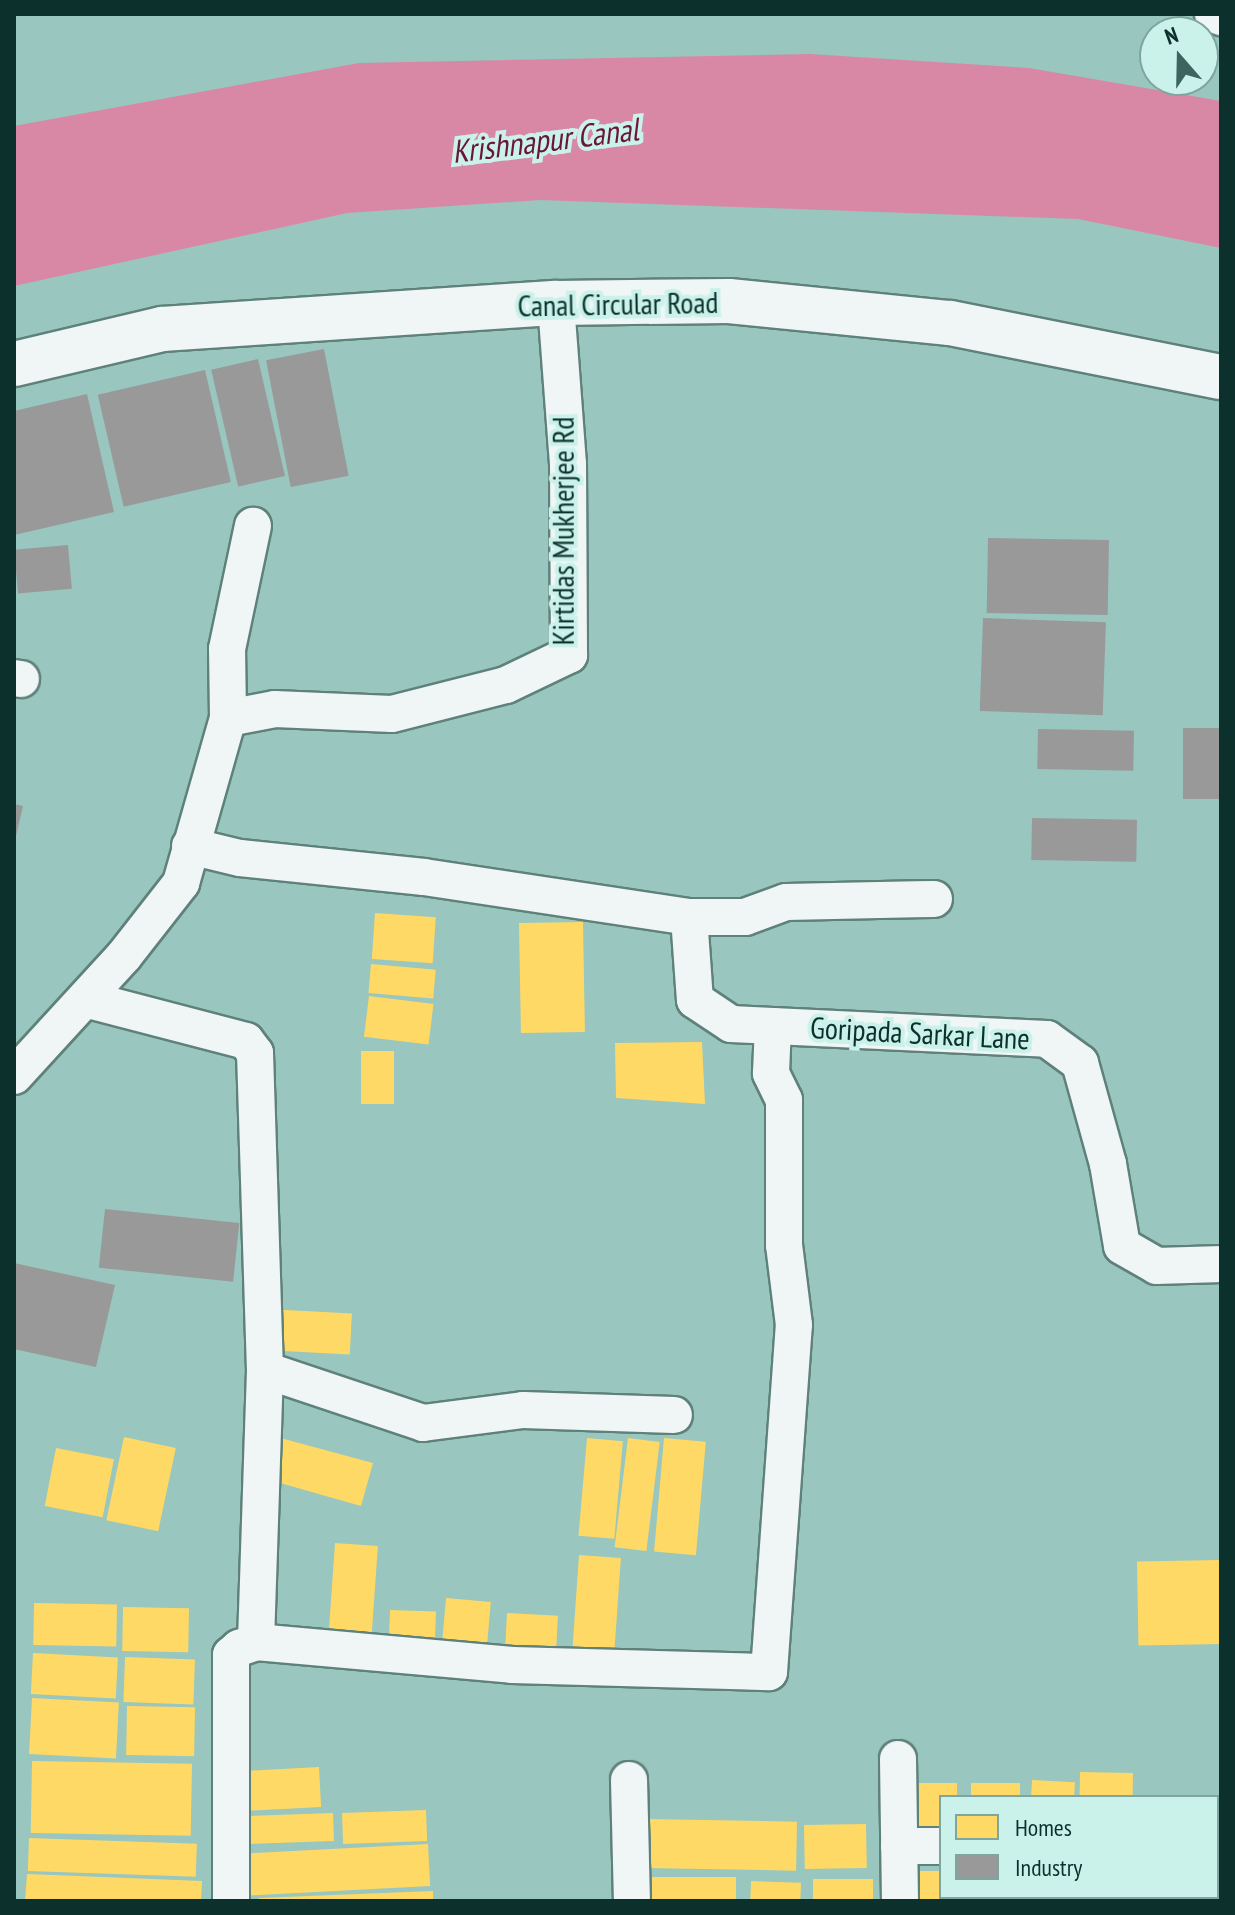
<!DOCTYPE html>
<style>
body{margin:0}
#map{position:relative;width:1235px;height:1915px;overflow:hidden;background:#99c6be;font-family:"PT Sans Narrow",sans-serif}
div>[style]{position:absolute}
.water>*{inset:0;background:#d888a5}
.homes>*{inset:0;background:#ffd966;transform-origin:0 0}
.industry>*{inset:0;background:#999;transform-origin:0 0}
.roads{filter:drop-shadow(2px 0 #5f817b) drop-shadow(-2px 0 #5f817b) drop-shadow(0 2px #5f817b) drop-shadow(0 -2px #5f817b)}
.minor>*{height:36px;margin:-18px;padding:0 18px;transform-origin:18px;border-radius:18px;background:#f0f6f5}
.major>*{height:44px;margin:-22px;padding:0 22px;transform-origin:22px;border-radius:22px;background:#f0f6f5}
span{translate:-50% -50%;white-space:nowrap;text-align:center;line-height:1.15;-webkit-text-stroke:8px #caf2ea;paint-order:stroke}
.street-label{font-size:30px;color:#0c312c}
.water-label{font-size:32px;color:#6a1637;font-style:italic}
.frame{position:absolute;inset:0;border:16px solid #0c312c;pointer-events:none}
.legend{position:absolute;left:939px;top:1795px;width:280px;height:104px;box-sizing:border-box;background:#caf2ea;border:2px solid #7ea59e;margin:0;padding:10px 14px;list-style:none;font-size:24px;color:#0c312c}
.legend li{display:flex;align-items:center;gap:16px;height:40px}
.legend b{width:40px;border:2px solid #7ea59e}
.north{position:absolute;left:1139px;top:16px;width:80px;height:80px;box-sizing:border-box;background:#caf2ea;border:2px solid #7ea59e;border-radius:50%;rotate:340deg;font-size:22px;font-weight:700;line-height:32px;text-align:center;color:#0c312c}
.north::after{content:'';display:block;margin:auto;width:28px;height:36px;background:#3d655f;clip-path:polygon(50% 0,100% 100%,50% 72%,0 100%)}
</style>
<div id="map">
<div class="water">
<i style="clip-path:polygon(810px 54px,1029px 68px,1221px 101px,1221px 248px,1078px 219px,540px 200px,347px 213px,14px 286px,14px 126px,359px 63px)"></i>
</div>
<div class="homes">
<i style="left:375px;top:913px;width:61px;height:46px;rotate:4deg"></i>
<i style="left:583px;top:922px;width:110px;height:64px;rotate:89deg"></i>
<i style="left:371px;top:964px;width:65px;height:29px;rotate:5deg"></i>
<i style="left:369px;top:996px;width:65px;height:41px;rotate:7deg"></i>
<i style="clip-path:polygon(702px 1042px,705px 1104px,616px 1098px,615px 1043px)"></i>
<i style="left:361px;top:1051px;width:33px;height:53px"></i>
<i style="left:267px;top:1309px;width:85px;height:41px;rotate:3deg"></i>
<i style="clip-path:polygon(273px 1436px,373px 1463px,361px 1506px,273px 1481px)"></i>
<i style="left:124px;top:1437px;width:53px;height:85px;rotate:12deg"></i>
<i style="left:587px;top:1438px;width:36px;height:98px;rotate:5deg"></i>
<i style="left:628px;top:1438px;width:32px;height:110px;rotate:7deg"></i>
<i style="left:664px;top:1438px;width:42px;height:114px;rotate:5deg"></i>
<i style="left:56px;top:1448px;width:59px;height:59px;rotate:11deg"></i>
<i style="left:335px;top:1543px;width:43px;height:93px;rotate:4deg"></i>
<i style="left:579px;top:1555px;width:42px;height:109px;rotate:4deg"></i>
<i style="left:1219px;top:1560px;width:84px;height:82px;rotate:89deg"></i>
<i style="left:446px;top:1598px;width:45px;height:54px;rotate:5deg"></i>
<i style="left:34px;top:1603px;width:83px;height:42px;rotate:1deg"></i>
<i style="left:123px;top:1607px;width:66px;height:44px;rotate:1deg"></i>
<i style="left:390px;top:1610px;width:46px;height:42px;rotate:2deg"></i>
<i style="left:507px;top:1613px;width:51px;height:47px;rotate:3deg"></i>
<i style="left:33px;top:1653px;width:85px;height:41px;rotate:3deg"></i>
<i style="left:125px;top:1657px;width:70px;height:45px;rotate:2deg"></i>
<i style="left:32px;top:1698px;width:87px;height:56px;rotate:3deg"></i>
<i style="left:127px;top:1706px;width:68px;height:49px;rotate:1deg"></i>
<i style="left:32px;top:1761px;width:160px;height:72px;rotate:1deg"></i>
<i style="left:319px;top:1767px;width:40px;height:78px;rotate:87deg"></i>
<i style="left:1080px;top:1772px;width:53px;height:25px;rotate:1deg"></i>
<i style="left:1032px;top:1780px;width:43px;height:17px;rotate:3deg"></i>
<i style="clip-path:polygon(902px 1783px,957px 1783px,957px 1797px,941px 1797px,941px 1832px,903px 1832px)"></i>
<i style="left:971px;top:1783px;width:49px;height:14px"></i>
<i style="left:426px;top:1810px;width:31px;height:84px;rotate:88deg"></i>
<i style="left:333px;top:1813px;width:28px;height:93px;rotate:88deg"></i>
<i style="left:644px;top:1819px;width:153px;height:49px;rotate:1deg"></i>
<i style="left:866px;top:1824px;width:44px;height:62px;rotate:89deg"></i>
<i style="left:29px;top:1838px;width:168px;height:33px;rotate:2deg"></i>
<i style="left:428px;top:1844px;width:42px;height:181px;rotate:87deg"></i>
<i style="left:904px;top:1871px;width:37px;height:30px"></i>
<i style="clip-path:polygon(27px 1874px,202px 1881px,201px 1901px,25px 1901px)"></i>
<i style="left:736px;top:1877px;width:24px;height:95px;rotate:90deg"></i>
<i style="left:813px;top:1879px;width:60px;height:22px"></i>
<i style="left:751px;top:1881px;width:50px;height:20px;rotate:2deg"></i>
<i style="clip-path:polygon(433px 1891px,433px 1901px,259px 1901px,259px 1898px)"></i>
<i style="left:968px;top:1897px;width:48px;height:4px"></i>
<i style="left:1064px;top:1897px;width:41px;height:4px"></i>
<i style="left:1112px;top:1897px;width:46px;height:4px"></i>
<i style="left:1164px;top:1897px;width:45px;height:4px"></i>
</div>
<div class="industry">
<i style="left:324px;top:349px;width:129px;height:59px;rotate:79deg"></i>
<i style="left:258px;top:359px;width:120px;height:48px;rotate:77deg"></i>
<i style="left:205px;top:370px;width:115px;height:110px;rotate:77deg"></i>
<i style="clip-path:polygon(87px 394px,114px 512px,14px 535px,14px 411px)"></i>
<i style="left:988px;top:538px;width:121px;height:75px;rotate:1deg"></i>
<i style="left:68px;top:545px;width:44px;height:54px;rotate:85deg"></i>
<i style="left:983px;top:618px;width:123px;height:93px;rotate:2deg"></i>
<i style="left:1221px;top:728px;width:71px;height:38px;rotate:90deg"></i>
<i style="left:1038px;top:729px;width:96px;height:40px;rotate:1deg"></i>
<i style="clip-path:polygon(14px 804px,23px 806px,15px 840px,14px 840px)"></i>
<i style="left:1032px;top:818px;width:105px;height:42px;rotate:1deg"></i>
<i style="left:105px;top:1209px;width:135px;height:59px;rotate:6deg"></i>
<i style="clip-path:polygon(14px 1263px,115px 1285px,96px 1367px,14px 1349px)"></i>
</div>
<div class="roads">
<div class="minor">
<i style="left:1213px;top:14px;width:9px;rotate:21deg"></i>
<i style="left:14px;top:678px;width:7px;rotate:8deg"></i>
<i style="left:228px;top:718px;width:69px;rotate:-90.8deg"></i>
<i style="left:227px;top:649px;width:126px;rotate:-78.1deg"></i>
<i style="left:190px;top:846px;width:51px;rotate:13.5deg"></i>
<i style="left:240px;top:858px;width:185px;rotate:5.9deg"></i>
<i style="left:424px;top:877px;width:268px;rotate:8.6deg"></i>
<i style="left:689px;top:917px;width:56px"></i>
<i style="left:745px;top:917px;width:44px;rotate:-20.1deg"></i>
<i style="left:786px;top:902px;width:148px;rotate:-1.2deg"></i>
<i style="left:689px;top:917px;width:83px;rotate:85.9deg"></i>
<i style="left:695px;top:1000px;width:43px;rotate:33.7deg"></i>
<i style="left:731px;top:1024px;width:316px;rotate:2.7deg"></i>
<i style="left:1047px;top:1039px;width:41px;rotate:36deg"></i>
<i style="left:1080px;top:1063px;width:105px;rotate:74.5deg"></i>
<i style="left:1108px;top:1164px;width:83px;rotate:80.3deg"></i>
<i style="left:1122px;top:1246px;width:40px;rotate:29.7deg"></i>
<i style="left:1157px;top:1266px;width:64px;rotate:-1.8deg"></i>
<i style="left:85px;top:999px;width:166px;rotate:14.6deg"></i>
<i style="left:246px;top:1041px;width:15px;rotate:53deg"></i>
<i style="left:255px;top:1053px;width:317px;rotate:88.2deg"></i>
<i style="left:265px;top:1370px;width:272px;rotate:91.9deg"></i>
<i style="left:14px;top:1076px;width:163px;rotate:-47.5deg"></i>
<i style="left:124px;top:956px;width:93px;rotate:-52deg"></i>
<i style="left:181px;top:883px;width:172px;rotate:-74.1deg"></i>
<i style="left:228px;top:718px;width:48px;rotate:-10.8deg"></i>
<i style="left:275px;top:709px;width:117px;rotate:2.4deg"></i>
<i style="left:392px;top:714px;width:118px;rotate:-14.3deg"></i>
<i style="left:506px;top:685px;width:70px;rotate:-25.5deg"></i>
<i style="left:569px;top:655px;width:191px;rotate:-90.3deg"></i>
<i style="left:568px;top:464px;width:161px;rotate:-94.3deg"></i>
<i style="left:265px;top:1370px;width:167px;rotate:18.5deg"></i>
<i style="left:423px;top:1423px;width:101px;rotate:-7.4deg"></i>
<i style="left:523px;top:1410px;width:151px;rotate:1.9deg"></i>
<i style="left:898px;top:1759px;width:142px;rotate:89.2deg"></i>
<i style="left:629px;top:1780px;width:121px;rotate:88.6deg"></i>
<i style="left:1217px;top:1844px;width:4px"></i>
<i style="left:899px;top:1846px;width:42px"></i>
<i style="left:231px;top:1901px;width:246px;rotate:-90deg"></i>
<i style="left:231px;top:1655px;width:11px;rotate:-41deg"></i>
<i style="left:239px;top:1648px;width:18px;rotate:-19deg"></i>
<i style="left:256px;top:1642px;width:257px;rotate:5.1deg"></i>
<i style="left:512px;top:1665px;width:257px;rotate:1.6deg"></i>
<i style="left:769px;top:1672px;width:348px;rotate:-85.9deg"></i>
<i style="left:794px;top:1325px;width:81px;rotate:-97.1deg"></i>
<i style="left:784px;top:1245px;width:145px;rotate:-90deg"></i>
<i style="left:784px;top:1100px;width:30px;rotate:-116deg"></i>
<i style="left:771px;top:1073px;width:47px;rotate:-87.6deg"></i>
</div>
<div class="major">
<i style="left:14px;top:364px;width:152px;rotate:-13.3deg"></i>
<i style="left:162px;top:329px;width:395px;rotate:-3.8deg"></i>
<i style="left:556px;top:303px;width:173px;rotate:-0.7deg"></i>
<i style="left:729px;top:301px;width:222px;rotate:5.7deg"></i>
<i style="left:950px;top:323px;width:276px;rotate:11.3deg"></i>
</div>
</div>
<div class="street-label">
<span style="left:618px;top:304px;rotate:-1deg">Canal Circular Road</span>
<span style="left:563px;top:531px;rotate:-90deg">Kirtidas Mukherjee Rd</span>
<span style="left:920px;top:1033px;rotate:3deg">Goripada Sarkar Lane</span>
</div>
<div class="water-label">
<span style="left:545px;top:140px;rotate:-7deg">Krishnapur Canal</span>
</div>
<div class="frame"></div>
<ul class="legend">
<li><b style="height:22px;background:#ffd966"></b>Homes</li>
<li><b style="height:22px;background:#999"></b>Industry</li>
</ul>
<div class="north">N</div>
</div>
